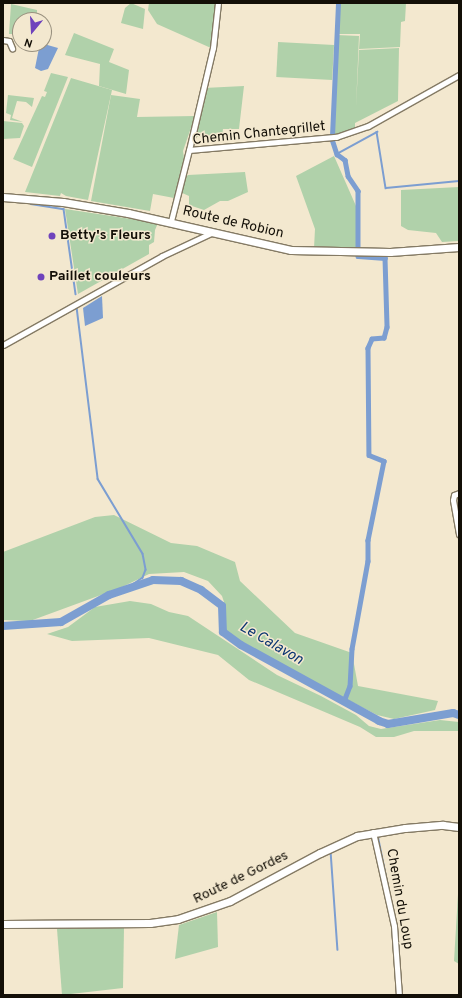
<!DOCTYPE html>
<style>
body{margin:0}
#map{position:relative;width:462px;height:998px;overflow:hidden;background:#f3e8cf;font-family:Overpass,sans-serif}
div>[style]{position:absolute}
.green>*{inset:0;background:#b0d1aa;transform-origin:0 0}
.water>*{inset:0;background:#7c9ed1}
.stream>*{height:1.5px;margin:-0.75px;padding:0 0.75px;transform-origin:0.75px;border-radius:0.75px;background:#7c9ed1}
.canal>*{height:4.5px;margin:-2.25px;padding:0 2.25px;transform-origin:2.25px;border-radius:2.25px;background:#7c9ed1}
.river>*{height:8px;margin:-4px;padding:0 4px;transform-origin:4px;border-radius:4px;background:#7c9ed1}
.roads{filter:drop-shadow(1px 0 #847a64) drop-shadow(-1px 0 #847a64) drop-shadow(0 1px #847a64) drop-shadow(0 -1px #847a64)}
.street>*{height:5px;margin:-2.5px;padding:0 2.5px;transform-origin:2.5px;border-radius:2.5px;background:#fff}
.secondary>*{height:7px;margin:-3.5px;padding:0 3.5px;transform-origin:3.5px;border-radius:3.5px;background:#fff}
.dots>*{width:11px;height:11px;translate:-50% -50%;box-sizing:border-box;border:2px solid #f3e8cf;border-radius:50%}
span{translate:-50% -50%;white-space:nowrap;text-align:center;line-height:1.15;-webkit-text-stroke:3px #f3e8cf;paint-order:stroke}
.street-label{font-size:14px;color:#130f07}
.poi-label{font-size:14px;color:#130f07;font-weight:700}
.left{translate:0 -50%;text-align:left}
.water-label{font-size:15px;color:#0a3571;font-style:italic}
.frame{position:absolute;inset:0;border:4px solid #130f07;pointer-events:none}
.north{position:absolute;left:12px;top:12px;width:40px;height:40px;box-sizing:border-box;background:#f3e8cf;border:1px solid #99917f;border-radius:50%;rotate:198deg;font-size:11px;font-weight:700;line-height:16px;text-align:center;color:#130f07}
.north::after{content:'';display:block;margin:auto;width:14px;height:18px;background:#6f43bc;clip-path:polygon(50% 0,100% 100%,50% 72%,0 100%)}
</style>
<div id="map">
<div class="green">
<i style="clip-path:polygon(131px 3px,145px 9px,143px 29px,121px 23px,125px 8px)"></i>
<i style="clip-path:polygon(149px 3px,217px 3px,211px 48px,157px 24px,148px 10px)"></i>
<i style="clip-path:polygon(340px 3px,406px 3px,405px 21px,401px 22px,400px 47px,359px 49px,360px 34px,337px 34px)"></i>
<i style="clip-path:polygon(11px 4px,37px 10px,37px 20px,20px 20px,20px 34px,9px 34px)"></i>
<i style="clip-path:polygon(74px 33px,114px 49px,109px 62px,129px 70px,126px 94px,99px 86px,100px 64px,65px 55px)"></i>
<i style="clip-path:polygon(337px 35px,359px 36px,356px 107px,359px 50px,399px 48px,398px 101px,355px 123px,355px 129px,334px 135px)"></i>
<i style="left:334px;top:45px;width:35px;height:56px;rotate:93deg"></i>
<i style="clip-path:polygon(51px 73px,68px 77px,32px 167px,13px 159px,42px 96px,45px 97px,47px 92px,44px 91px)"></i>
<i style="clip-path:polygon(71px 78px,112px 90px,88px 200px,66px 196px,61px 193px,60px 196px,25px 192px)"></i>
<i style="clip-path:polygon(244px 86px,239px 129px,223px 129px,222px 137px,193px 137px,204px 88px)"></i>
<i style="clip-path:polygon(8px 95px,34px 98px,32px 107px,26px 102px,17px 101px,12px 118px,23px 122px,10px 120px,11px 115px,6px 113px)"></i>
<i style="clip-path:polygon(111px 95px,140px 99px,137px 117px,195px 116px,183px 151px,184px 158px,174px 198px,153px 194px,150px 211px,91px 201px)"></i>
<i style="clip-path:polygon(3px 121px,22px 123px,24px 126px,20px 138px,3px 139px)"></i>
<i style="clip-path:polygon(334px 156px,356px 206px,356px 248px,314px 248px,315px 229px,296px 176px)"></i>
<i style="clip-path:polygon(245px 172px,248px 192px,228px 201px,220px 201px,204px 210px,189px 205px,189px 196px,180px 192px,183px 179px,188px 175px)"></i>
<i style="clip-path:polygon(459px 187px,459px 241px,442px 242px,436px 233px,408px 230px,401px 226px,401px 190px)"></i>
<i style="clip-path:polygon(65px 209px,158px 223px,155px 230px,154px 242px,149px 245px,149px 254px,78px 294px)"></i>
<i style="clip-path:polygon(114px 515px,171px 543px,197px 546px,235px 562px,240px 581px,295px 633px,352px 653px,358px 686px,438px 701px,435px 710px,394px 719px,377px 715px,308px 679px,225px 632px,226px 608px,222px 596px,208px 581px,184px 572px,149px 574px,120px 588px,30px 621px,3px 620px,3px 552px,95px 517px)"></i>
<i style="clip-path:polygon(130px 601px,151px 604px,169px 612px,188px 616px,277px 675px,321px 696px,356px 715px,369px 726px,381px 729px,440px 720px,459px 722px,459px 731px,414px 731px,394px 737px,376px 737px,360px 727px,249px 680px,218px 655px,149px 638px,72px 641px,47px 634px,68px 627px,95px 607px)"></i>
<i style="clip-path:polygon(458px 894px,459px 894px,459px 964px,454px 961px)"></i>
<i style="clip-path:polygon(217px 912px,218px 947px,175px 959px,179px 925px)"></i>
<i style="clip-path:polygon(124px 928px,123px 988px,62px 995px,57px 929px)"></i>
</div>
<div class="water">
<i style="clip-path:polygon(28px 44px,44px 44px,58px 48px,48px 69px,41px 71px,35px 68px,39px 48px)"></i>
<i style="clip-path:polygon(102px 296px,103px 318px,85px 326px,83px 308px)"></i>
</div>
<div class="stream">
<i style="left:337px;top:154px;width:46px;rotate:-28.8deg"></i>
<i style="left:377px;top:132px;width:57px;rotate:80.9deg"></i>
<i style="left:386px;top:188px;width:73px;rotate:-5.5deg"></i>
<i style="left:31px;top:204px;width:33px;rotate:9deg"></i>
<i style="left:64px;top:209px;width:86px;rotate:82deg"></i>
<i style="left:77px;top:307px;width:173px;rotate:83deg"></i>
<i style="left:98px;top:479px;width:87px;rotate:59deg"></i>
<i style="left:143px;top:554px;width:16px;rotate:79deg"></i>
<i style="left:146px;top:570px;width:9px;rotate:111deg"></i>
<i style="left:143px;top:578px;width:11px;rotate:146deg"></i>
<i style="left:134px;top:584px;width:4px;rotate:104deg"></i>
<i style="left:378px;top:835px;width:81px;rotate:78.6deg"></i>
<i style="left:331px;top:851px;width:99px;rotate:86deg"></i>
<i style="left:239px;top:900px;width:16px;rotate:-27deg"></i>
<i style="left:200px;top:915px;width:22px;rotate:-18deg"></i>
<i style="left:400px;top:969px;width:24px;rotate:88deg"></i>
</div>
<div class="canal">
<i style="left:332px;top:136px;width:133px;rotate:-87.4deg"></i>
<i style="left:332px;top:139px;width:16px;rotate:72deg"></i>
<i style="left:337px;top:154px;width:10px;rotate:37deg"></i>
<i style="left:345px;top:160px;width:16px;rotate:79deg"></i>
<i style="left:348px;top:176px;width:18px;rotate:56deg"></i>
<i style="left:358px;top:191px;width:65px;rotate:90deg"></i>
<i style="left:358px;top:256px;width:27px;rotate:4deg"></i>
<i style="left:385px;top:258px;width:69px;rotate:88.3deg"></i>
<i style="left:387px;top:327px;width:11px;rotate:105deg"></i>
<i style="left:384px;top:338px;width:12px;rotate:175deg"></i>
<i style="left:372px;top:339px;width:10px;rotate:114deg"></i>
<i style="left:368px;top:348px;width:107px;rotate:89.5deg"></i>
<i style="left:369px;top:455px;width:16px;rotate:22deg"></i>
<i style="left:384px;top:461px;width:81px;rotate:101.4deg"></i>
<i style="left:368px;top:540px;width:21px;rotate:90deg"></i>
<i style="left:368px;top:561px;width:89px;rotate:100.3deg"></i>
<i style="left:352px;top:649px;width:37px;rotate:93deg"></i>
<i style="left:350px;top:686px;width:17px;rotate:111deg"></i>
</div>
<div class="river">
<i style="left:3px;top:626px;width:58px;rotate:-3.9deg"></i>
<i style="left:61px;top:622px;width:55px;rotate:-29.4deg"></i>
<i style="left:109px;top:595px;width:46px;rotate:-18.8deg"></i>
<i style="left:153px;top:580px;width:28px;rotate:2deg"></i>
<i style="left:181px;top:581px;width:22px;rotate:24deg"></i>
<i style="left:201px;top:590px;width:26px;rotate:37deg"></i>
<i style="left:222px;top:606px;width:26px;rotate:88deg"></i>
<i style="left:223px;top:632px;width:22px;rotate:36deg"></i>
<i style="left:241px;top:645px;width:158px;rotate:28.8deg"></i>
<i style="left:379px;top:721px;width:9px;rotate:18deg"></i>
<i style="left:388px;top:724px;width:66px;rotate:-9.6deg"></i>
<i style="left:453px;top:713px;width:6px;rotate:18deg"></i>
</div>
<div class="roads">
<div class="street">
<i style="left:3px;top:40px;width:6px;rotate:9deg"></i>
<i style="left:9px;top:41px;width:8px;rotate:67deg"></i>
<i style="left:189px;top:150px;width:105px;rotate:-76.8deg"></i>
<i style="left:213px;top:48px;width:45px;rotate:-83.7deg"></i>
<i style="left:171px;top:221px;width:73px;rotate:-75.8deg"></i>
<i style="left:189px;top:150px;width:148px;rotate:-5.1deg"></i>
<i style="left:336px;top:137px;width:34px;rotate:-19deg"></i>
<i style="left:368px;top:126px;width:104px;rotate:-29.3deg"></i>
<i style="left:3px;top:345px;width:182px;rotate:-29.2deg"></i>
<i style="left:162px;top:256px;width:56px;rotate:-25.2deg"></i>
<i style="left:459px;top:493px;width:5px;rotate:158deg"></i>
<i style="left:454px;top:495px;width:5px;rotate:101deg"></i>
<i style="left:453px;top:500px;width:35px;rotate:80deg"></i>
<i style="left:373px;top:832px;width:96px;rotate:77.4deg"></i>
<i style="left:394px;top:926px;width:69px;rotate:85.9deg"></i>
</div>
<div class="secondary">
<i style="left:3px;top:197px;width:60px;rotate:4.8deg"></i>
<i style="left:63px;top:202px;width:66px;rotate:9.6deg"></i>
<i style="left:128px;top:213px;width:167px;rotate:12.8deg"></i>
<i style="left:291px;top:250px;width:99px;rotate:1.2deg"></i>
<i style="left:390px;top:252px;width:69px;rotate:-4.1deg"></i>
<i style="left:3px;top:924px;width:147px;rotate:-0.4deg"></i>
<i style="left:150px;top:923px;width:28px;rotate:-8deg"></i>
<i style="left:178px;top:919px;width:55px;rotate:-19.1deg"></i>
<i style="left:230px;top:901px;width:102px;rotate:-28.1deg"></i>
<i style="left:320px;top:853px;width:41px;rotate:-24.7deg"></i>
<i style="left:357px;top:836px;width:49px;rotate:-9.5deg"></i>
<i style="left:405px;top:828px;width:38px;rotate:-5deg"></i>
<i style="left:443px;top:825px;width:16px;rotate:7deg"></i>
</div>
</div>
<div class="dots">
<i style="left:52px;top:236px;background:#6f43bc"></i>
<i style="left:41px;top:277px;background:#6f43bc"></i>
</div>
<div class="street-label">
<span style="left:259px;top:134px;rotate:-6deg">Chemin Chantegrillet</span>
<span style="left:233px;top:223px;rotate:13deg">Route de Robion</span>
<span style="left:241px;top:878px;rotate:-26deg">Route de Gordes</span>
<span style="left:399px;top:899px;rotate:80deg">Chemin du Loup</span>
</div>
<div class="poi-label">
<span class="left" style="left:60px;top:236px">Betty's Fleurs</span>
<span class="left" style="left:49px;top:277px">Paillet couleurs</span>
</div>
<div class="water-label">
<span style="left:271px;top:644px;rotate:30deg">Le Calavon</span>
</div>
<div class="frame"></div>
<div class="north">N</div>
</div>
